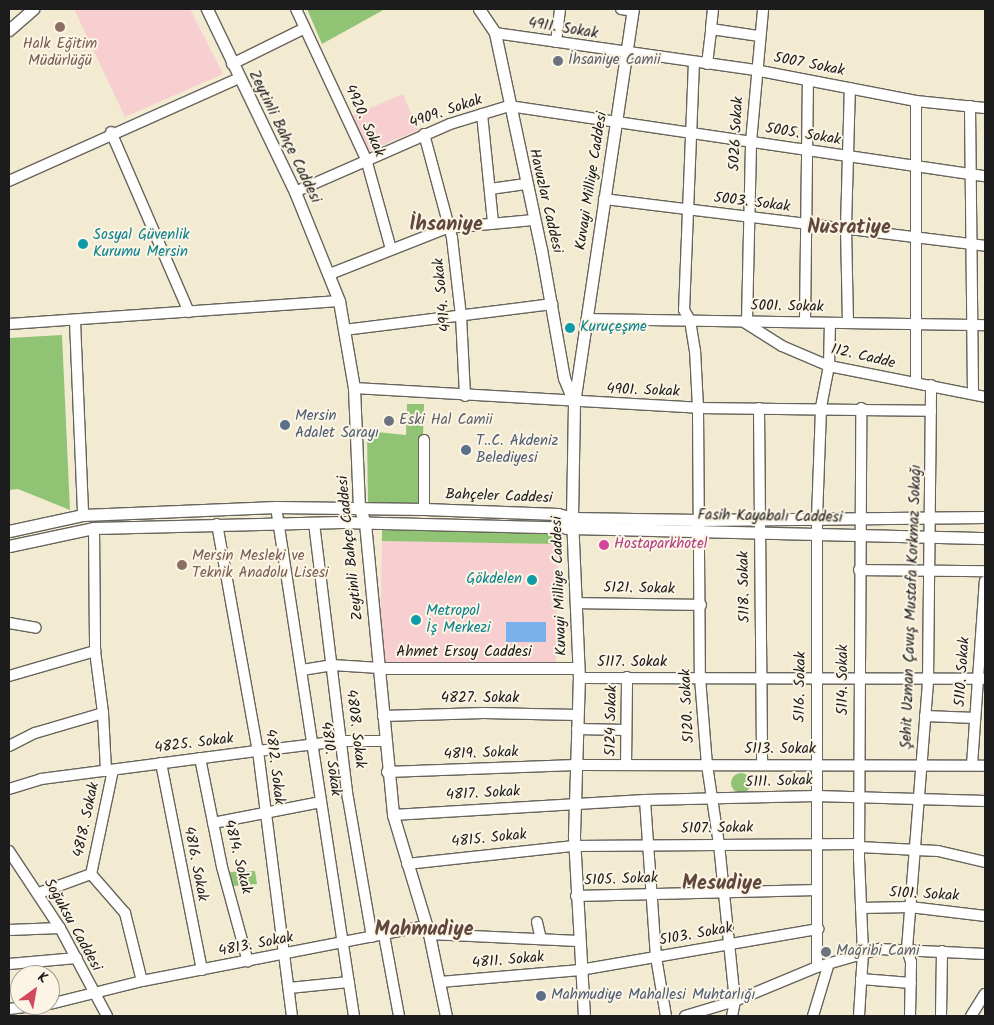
<!DOCTYPE html>
<meta charset="utf-8">
<style>
body{margin:0}
#map{position:relative;width:994px;height:1025px;overflow:hidden;background:#f2ebd2;font-family:Kalam,sans-serif}
div>[style]{position:absolute}
.built>*{inset:0;background:#f7cfd1;transform-origin:0 0}
.green>*{inset:0;background:#90c374;transform-origin:0 0}
.round{border-radius:50%}
.water>*{inset:0;background:#7bb1ea;transform-origin:0 0}
.roads{filter:drop-shadow(1px 0 #67645c) drop-shadow(-1px 0 #67645c) drop-shadow(0 1px #67645c) drop-shadow(0 -1px #67645c)}
.minor>*{height:10px;margin:-5px;padding:0 5px;transform-origin:5px;border-radius:5px;background:#fff}
.tertiary>*{height:11px;margin:-5.5px;padding:0 5.5px;transform-origin:5.5px;border-radius:5.5px;background:#fff}
.dots>*{width:14px;height:14px;translate:-50% -50%;box-sizing:border-box;border:2px solid #fcf5e5;border-radius:50%}
span{translate:-50% -50%;white-space:nowrap;text-align:center;line-height:1.15;-webkit-text-stroke:4px #fcf5e5;paint-order:stroke}
.street-label{font-size:15px;color:#1c1c1c}
.education-label{font-size:15px;color:#785e54}
.left{translate:0 -50%;text-align:left}
.worship-label{font-size:15px;color:#5b616d}
.culture-label{font-size:15px;color:#0d838f}
.right{translate:-100% -50%;text-align:right}
.service-label{font-size:15px;color:#4e5e75}
.hotel-label{font-size:15px;color:#b23c85}
.district-label{font-size:20px;color:#61463d;font-weight:700}
.frame{position:absolute;inset:0;border:10px solid #1c1c1c;pointer-events:none}
.north{position:absolute;left:10px;top:965px;width:50px;height:50px;box-sizing:border-box;background:#fcf5e5;border:1px solid #a29e95;border-radius:50%;rotate:32deg;font-size:14px;font-weight:700;line-height:20px;text-align:center;color:#1c1c1c}
.north::after{content:'';display:block;margin:auto;width:18px;height:22px;background:#d1495b;clip-path:polygon(50% 0,100% 100%,50% 72%,0 100%)}
</style>
<div id="map">
<div class="built">
<i style="clip-path:polygon(74px 9px,190px 9px,223px 74px,125px 117px)"></i>
<i style="left:403px;top:94px;width:39px;height:58px;rotate:67deg"></i>
<i style="left:382px;top:541px;width:176px;height:124px;rotate:1deg"></i>
</div>
<div class="green">
<i style="clip-path:polygon(307px 9px,385px 9px,322px 44px)"></i>
<i style="clip-path:polygon(62px 335px,70px 510px,18px 489px,9px 490px,9px 338px)"></i>
<i style="clip-path:polygon(407px 404px,424px 404px,421px 505px,368px 503px,367px 431px,406px 435px)"></i>
<i style="left:382px;top:530px;width:176px;height:11px;rotate:1deg"></i>
<i class="round" style="left:731px;top:773px;width:20px;height:20px"></i>
<i style="clip-path:polygon(255px 871px,257px 884px,232px 886px,230px 872px)"></i>
</div>
<div class="water">
<i style="left:506px;top:622px;width:40px;height:20px"></i>
</div>
<div class="roads">
<div class="minor">
<i style="left:296px;top:9px;width:166px;rotate:65deg"></i>
<i style="left:366px;top:159px;width:93px;rotate:74.5deg"></i>
<i style="left:621px;top:9px;width:12px;rotate:9deg"></i>
<i style="left:713px;top:9px;width:20px;rotate:96deg"></i>
<i style="left:711px;top:29px;width:49px;rotate:8.3deg"></i>
<i style="left:495px;top:33px;width:263px;rotate:8.1deg"></i>
<i style="left:755px;top:70px;width:164px;rotate:10.9deg"></i>
<i style="left:916px;top:101px;width:69px;rotate:5.8deg"></i>
<i style="left:556px;top:42px;width:33px;rotate:-83deg"></i>
<i style="left:694px;top:62px;width:248px;rotate:92.3deg"></i>
<i style="left:684px;top:310px;width:12px;rotate:59deg"></i>
<i style="left:690px;top:320px;width:30px;rotate:81deg"></i>
<i style="left:695px;top:350px;width:58px;rotate:87deg"></i>
<i style="left:698px;top:408px;width:270px;rotate:89.6deg"></i>
<i style="left:700px;top:678px;width:87px;rotate:85.4deg"></i>
<i style="left:707px;top:765px;width:80px;rotate:81.4deg"></i>
<i style="left:719px;top:844px;width:158px;rotate:84.2deg"></i>
<i style="left:735px;top:1001px;width:15px;rotate:101deg"></i>
<i style="left:232px;top:64px;width:81px;rotate:-26.3deg"></i>
<i style="left:707px;top:64px;width:35px;rotate:-83deg"></i>
<i style="left:916px;top:101px;width:282px;rotate:90deg"></i>
<i style="left:970px;top:106px;width:288px;rotate:89.4deg"></i>
<i style="left:482px;top:114px;width:110px;rotate:84.2deg"></i>
<i style="left:111px;top:132px;width:196px;rotate:66.6deg"></i>
<i style="left:424px;top:134px;width:108px;rotate:74.9deg"></i>
<i style="left:452px;top:238px;width:79px;rotate:83.4deg"></i>
<i style="left:461px;top:316px;width:80px;rotate:87.1deg"></i>
<i style="left:9px;top:181px;width:252px;rotate:-24.1deg"></i>
<i style="left:490px;top:189px;width:36px;rotate:-8deg"></i>
<i style="left:295px;top:192px;width:169px;rotate:-23.7deg"></i>
<i style="left:450px;top:124px;width:62px;rotate:-17deg"></i>
<i style="left:509px;top:106px;width:481px;rotate:8.4deg"></i>
<i style="left:604px;top:199px;width:384px;rotate:7deg"></i>
<i style="left:330px;top:274px;width:126px;rotate:-21.5deg"></i>
<i style="left:447px;top:228px;width:87px;rotate:-5.3deg"></i>
<i style="left:588px;top:319px;width:397px;rotate:0.9deg"></i>
<i style="left:75px;top:321px;width:194px;rotate:87.6deg"></i>
<i style="left:747px;top:321px;width:179px;rotate:-88.7deg"></i>
<i style="left:751px;top:142px;width:134px;rotate:-84.8deg"></i>
<i style="left:744px;top:322px;width:45px;rotate:32.3deg"></i>
<i style="left:782px;top:346px;width:51px;rotate:23.1deg"></i>
<i style="left:829px;top:366px;width:159px;rotate:11.2deg"></i>
<i style="left:805px;top:322px;width:241px;rotate:-89.3deg"></i>
<i style="left:848px;top:323px;width:96px;rotate:-91.2deg"></i>
<i style="left:846px;top:227px;width:139px;rotate:-88.4deg"></i>
<i style="left:9px;top:324px;width:331px;rotate:-4deg"></i>
<i style="left:344px;top:330px;width:210px;rotate:-7.1deg"></i>
<i style="left:354px;top:388px;width:345px;rotate:3.3deg"></i>
<i style="left:698px;top:408px;width:233px;rotate:0.7deg"></i>
<i style="left:759px;top:408px;width:357px;rotate:89.5deg"></i>
<i style="left:276px;top:507px;width:515px;rotate:81.29deg"></i>
<i style="left:424px;top:509px;width:69px;rotate:-90deg"></i>
<i style="left:314px;top:523px;width:277px;rotate:83deg"></i>
<i style="left:348px;top:798px;width:141px;rotate:80.2deg"></i>
<i style="left:217px;top:524px;width:231px;rotate:79.8deg"></i>
<i style="left:258px;top:751px;width:267px;rotate:82.7deg"></i>
<i style="left:94px;top:528px;width:123px;rotate:89.5deg"></i>
<i style="left:95px;top:651px;width:63px;rotate:82.6deg"></i>
<i style="left:103px;top:713px;width:58px;rotate:87deg"></i>
<i style="left:859px;top:570px;width:126px;rotate:0.5deg"></i>
<i style="left:576px;top:603px;width:125px;rotate:0.9deg"></i>
<i style="left:9px;top:623px;width:27px;rotate:10deg"></i>
<i style="left:302px;top:670px;width:30px;rotate:-9deg"></i>
<i style="left:332px;top:665px;width:48px;rotate:3.6deg"></i>
<i style="left:9px;top:676px;width:90px;rotate:-16.2deg"></i>
<i style="left:579px;top:678px;width:406px;rotate:0.1deg"></i>
<i style="left:383px;top:716px;width:101px;rotate:-1.7deg"></i>
<i style="left:484px;top:713px;width:94px;rotate:1.2deg"></i>
<i style="left:925px;top:716px;width:50px;rotate:2.3deg"></i>
<i style="left:577px;top:729px;width:49px;rotate:1.2deg"></i>
<i style="left:9px;top:746px;width:29px;rotate:-27deg"></i>
<i style="left:35px;top:733px;width:71px;rotate:-16.4deg"></i>
<i style="left:200px;top:758px;width:111px;rotate:78.6deg"></i>
<i style="left:222px;top:867px;width:98px;rotate:74.7deg"></i>
<i style="left:161px;top:763px;width:211px;rotate:78.8deg"></i>
<i style="left:626px;top:765px;width:88px;rotate:-89.3deg"></i>
<i style="left:972px;top:765px;width:184px;rotate:-86deg"></i>
<i style="left:113px;top:770px;width:106px;rotate:101.9deg"></i>
<i style="left:91px;top:874px;width:52px;rotate:48.9deg"></i>
<i style="left:125px;top:913px;width:70px;rotate:76deg"></i>
<i style="left:387px;top:772px;width:189px;rotate:-2.1deg"></i>
<i style="left:576px;top:765px;width:409px;rotate:0.1deg"></i>
<i style="left:9px;top:789px;width:34px;rotate:-17deg"></i>
<i style="left:41px;top:779px;width:219px;rotate:-7.4deg"></i>
<i style="left:258px;top:751px;width:84px;rotate:-6.9deg"></i>
<i style="left:341px;top:741px;width:43px"></i>
<i style="left:645px;top:800px;width:157px;rotate:86deg"></i>
<i style="left:656px;top:957px;width:60px;rotate:80.4deg"></i>
<i style="left:393px;top:815px;width:252px;rotate:-3.4deg"></i>
<i style="left:645px;top:800px;width:171px;rotate:-1.3deg"></i>
<i style="left:816px;top:796px;width:169px;rotate:1.7deg"></i>
<i style="left:213px;top:823px;width:110px;rotate:-11deg"></i>
<i style="left:859px;top:847px;width:79px;rotate:2.9deg"></i>
<i style="left:938px;top:851px;width:48px;rotate:13.2deg"></i>
<i style="left:9px;top:851px;width:92px;rotate:56.5deg"></i>
<i style="left:60px;top:928px;width:100px;rotate:61.9deg"></i>
<i style="left:407px;top:864px;width:168px;rotate:-6.2deg"></i>
<i style="left:574px;top:846px;width:285px;rotate:-0.4deg"></i>
<i style="left:39px;top:893px;width:55px;rotate:-20.1deg"></i>
<i style="left:576px;top:896px;width:241px;rotate:-1.4deg"></i>
<i style="left:861px;top:908px;width:49px;rotate:-1.2deg"></i>
<i style="left:910px;top:907px;width:76px;rotate:6.8deg"></i>
<i style="left:537px;top:922px;width:17px;rotate:77deg"></i>
<i style="left:9px;top:930px;width:51px;rotate:-2.2deg"></i>
<i style="left:429px;top:934px;width:149px;rotate:2.7deg"></i>
<i style="left:384px;top:935px;width:82px;rotate:79.5deg"></i>
<i style="left:9px;top:964px;width:68px;rotate:-5deg"></i>
<i style="left:817px;top:967px;width:449px;rotate:-90deg"></i>
<i style="left:817px;top:518px;width:111px;rotate:-87.9deg"></i>
<i style="left:821px;top:407px;width:42px;rotate:-79deg"></i>
<i style="left:829px;top:366px;width:43px;rotate:-88.7deg"></i>
<i style="left:861px;top:979px;width:50px;rotate:4.6deg"></i>
<i style="left:440px;top:982px;width:141px;rotate:-4.9deg"></i>
<i style="left:580px;top:970px;width:242px;rotate:-9.8deg"></i>
<i style="left:289px;top:988px;width:60px;rotate:-5.7deg"></i>
<i style="left:50px;top:1004px;width:95px;rotate:-14deg"></i>
<i style="left:142px;top:981px;width:288px;rotate:-11deg"></i>
<i style="left:9px;top:1009px;width:34px;rotate:-7deg"></i>
<i style="left:685px;top:1016px;width:52px;rotate:-16.7deg"></i>
<i style="left:735px;top:1001px;width:89px;rotate:-22.5deg"></i>
<i style="left:817px;top:967px;width:65px;rotate:-16.2deg"></i>
<i style="left:879px;top:949px;width:106px;rotate:2.7deg"></i>
<i style="left:813px;top:1016px;width:55px;rotate:-73.2deg"></i>
<i style="left:859px;top:1016px;width:63px;rotate:-86.4deg"></i>
<i style="left:863px;top:953px;width:94px;rotate:-92.4deg"></i>
<i style="left:859px;top:859px;width:451px;rotate:-89.7deg"></i>
<i style="left:910px;top:1016px;width:54px;rotate:-88.9deg"></i>
<i style="left:911px;top:962px;width:14px;rotate:-107deg"></i>
<i style="left:907px;top:949px;width:270px;rotate:-85.5deg"></i>
<i style="left:928px;top:680px;width:295px;rotate:-89.4deg"></i>
<i style="left:941px;top:1016px;width:65px;rotate:-89.1deg"></i>
<i style="left:971px;top:1016px;width:26px;rotate:-58deg"></i>
</div>
<div class="tertiary">
<i style="left:207px;top:9px;width:203px;rotate:64.3deg"></i>
<i style="left:295px;top:192px;width:118px;rotate:68deg"></i>
<i style="left:339px;top:301px;width:88px;rotate:80.2deg"></i>
<i style="left:354px;top:388px;width:119px;rotate:87.6deg"></i>
<i style="left:359px;top:507px;width:17px;rotate:69deg"></i>
<i style="left:365px;top:523px;width:293px;rotate:84.5deg"></i>
<i style="left:393px;top:815px;width:124px;rotate:73.2deg"></i>
<i style="left:429px;top:934px;width:84px;rotate:78.3deg"></i>
<i style="left:479px;top:9px;width:29px;rotate:56deg"></i>
<i style="left:495px;top:33px;width:221px;rotate:78deg"></i>
<i style="left:541px;top:249px;width:131px;rotate:79.9deg"></i>
<i style="left:564px;top:378px;width:27px;rotate:68deg"></i>
<i style="left:9px;top:30px;width:32px;rotate:-41deg"></i>
<i style="left:566px;top:528px;width:419px;rotate:1.4deg"></i>
<i style="left:9px;top:531px;width:76px;rotate:-12.2deg"></i>
<i style="left:83px;top:515px;width:193px;rotate:-2.4deg"></i>
<i style="left:276px;top:507px;width:148px;rotate:0.8deg"></i>
<i style="left:424px;top:509px;width:134px;rotate:2.1deg"></i>
<i style="left:558px;top:514px;width:15px;rotate:16deg"></i>
<i style="left:572px;top:518px;width:126px;rotate:0.9deg"></i>
<i style="left:698px;top:520px;width:287px;rotate:-0.6deg"></i>
<i style="left:9px;top:546px;width:87px;rotate:-12deg"></i>
<i style="left:94px;top:528px;width:248px;rotate:-1.4deg"></i>
<i style="left:342px;top:522px;width:212px;rotate:1.4deg"></i>
<i style="left:554px;top:527px;width:20px;rotate:-27deg"></i>
<i style="left:380px;top:668px;width:198px"></i>
<i style="left:584px;top:1016px;width:181px;rotate:-93.2deg"></i>
<i style="left:574px;top:835px;width:157px;rotate:-88.2deg"></i>
<i style="left:579px;top:678px;width:160px;rotate:-92.5deg"></i>
<i style="left:572px;top:518px;width:115px;rotate:-89deg"></i>
<i style="left:574px;top:403px;width:398px;rotate:-81.5deg"></i>
</div>
</div>
<div class="dots">
<i style="left:60px;top:27px;background:#8d6e63"></i>
<i style="left:558px;top:61px;background:#6b7280"></i>
<i style="left:83px;top:244px;background:#0f9aa8"></i>
<i style="left:570px;top:328px;background:#0f9aa8"></i>
<i style="left:389px;top:421px;background:#6b7280"></i>
<i style="left:285px;top:425px;background:#5c6f8a"></i>
<i style="left:466px;top:450px;background:#5c6f8a"></i>
<i style="left:604px;top:545px;background:#d1479c"></i>
<i style="left:182px;top:565px;background:#8d6e63"></i>
<i style="left:532px;top:580px;background:#0f9aa8"></i>
<i style="left:416px;top:620px;background:#0f9aa8"></i>
<i style="left:826px;top:952px;background:#6b7280"></i>
<i style="left:541px;top:996px;background:#5c6f8a"></i>
</div>
<div class="street-label">
<span style="left:563px;top:29px;rotate:9deg">4911. Sokak</span>
<span style="left:809px;top:65px;rotate:11deg">5007 Sokak</span>
<span style="left:446px;top:112px;rotate:-19deg">4909. Sokak</span>
<span style="left:364px;top:121px;rotate:66deg">4920. Sokak</span>
<span style="left:737px;top:134px;rotate:-87deg">5026 Sokak</span>
<span style="left:803px;top:135px;rotate:9deg">5005. Sokak</span>
<span style="left:284px;top:137px;rotate:64deg">Zeytinli Bahçe Caddesi</span>
<span style="left:592px;top:181px;rotate:-81deg">Kuvayi Milliye Caddesi</span>
<span style="left:545px;top:201px;rotate:77deg">Havuzlar Caddesi</span>
<span style="left:752px;top:203px;rotate:7deg">5003. Sokak</span>
<span style="left:443px;top:295px;rotate:-96deg">4914. Sokak</span>
<span style="left:787px;top:307px;rotate:1deg">5001. Sokak</span>
<span style="left:863px;top:357px;rotate:13deg">112. Cadde</span>
<span style="left:643px;top:391px;rotate:2deg">4901. Sokak</span>
<span style="left:499px;top:497px;rotate:2deg">Bahçeler Caddesi</span>
<span style="left:770px;top:517px;rotate:1deg">Fasih Kayabalı Caddesi</span>
<span style="left:351px;top:548px;rotate:-96deg">Zeytinli Bahçe Caddesi</span>
<span style="left:560px;top:586px;rotate:-92deg">Kuvayi Milliye Caddesi</span>
<span style="left:745px;top:587px;rotate:-91deg">5118. Sokak</span>
<span style="left:639px;top:589px;rotate:1deg">5121. Sokak</span>
<span style="left:912px;top:607px;rotate:-88deg">Şehit Uzman Çavuş Mustafa Korkmaz Sokağı</span>
<span style="left:464px;top:653px">Ahmet Ersoy Caddesi</span>
<span style="left:632px;top:663px">5117. Sokak</span>
<span style="left:963px;top:672px;rotate:-86deg">5110. Sokak</span>
<span style="left:844px;top:680px;rotate:-90deg">5114. Sokak</span>
<span style="left:801px;top:687px;rotate:-89deg">5116. Sokak</span>
<span style="left:480px;top:699px">4827. Sokak</span>
<span style="left:688px;top:706px;rotate:-93deg">5120. Sokak</span>
<span style="left:612px;top:721px;rotate:-89deg">5124 Sokak</span>
<span style="left:355px;top:729px;rotate:83deg">4808. Sokak</span>
<span style="left:194px;top:744px;rotate:-7deg">4825. Sokak</span>
<span style="left:780px;top:750px">5113. Sokak</span>
<span style="left:481px;top:754px;rotate:-2deg">4819. Sokak</span>
<span style="left:330px;top:759px;rotate:82deg">4810. Sokak</span>
<span style="left:274px;top:767px;rotate:83deg">4812. Sokak</span>
<span style="left:779px;top:782px;rotate:-2deg">5111. Sokak</span>
<span style="left:483px;top:794px;rotate:-3deg">4817. Sokak</span>
<span style="left:87px;top:820px;rotate:-78deg">4818. Sokak</span>
<span style="left:717px;top:829px;rotate:-1deg">5107. Sokak</span>
<span style="left:489px;top:839px;rotate:-6deg">4815. Sokak</span>
<span style="left:237px;top:857px;rotate:76deg">4814. Sokak</span>
<span style="left:195px;top:864px;rotate:79deg">4816. Sokak</span>
<span style="left:621px;top:880px;rotate:-2deg">5105. Sokak</span>
<span style="left:924px;top:895px;rotate:3deg">5101. Sokak</span>
<span style="left:72px;top:925px;rotate:61deg">Soğuksu Caddesi</span>
<span style="left:696px;top:935px;rotate:-10deg">5103. Sokak</span>
<span style="left:256px;top:945px;rotate:-11deg">4813. Sokak</span>
<span style="left:508px;top:961px;rotate:-5deg">4811. Sokak</span>
</div>
<div class="education-label">
<span style="left:60px;top:53px">Halk Eğitim<br>Müdürlüğü</span>
<span class="left" style="left:192px;top:565px">Mersin Mesleki ve<br>Teknik Anadolu Lisesi</span>
</div>
<div class="worship-label">
<span class="left" style="left:568px;top:61px">İhsaniye Camii</span>
<span class="left" style="left:399px;top:421px">Eski Hal Camii</span>
<span class="left" style="left:836px;top:952px">Mağribi Cami</span>
</div>
<div class="culture-label">
<span class="left" style="left:93px;top:244px">Sosyal Güvenlik<br>Kurumu Mersin</span>
<span class="left" style="left:580px;top:328px">Kuruçeşme</span>
<span class="right" style="left:522px;top:580px">Gökdelen</span>
<span class="left" style="left:426px;top:620px">Metropol<br>İş Merkezi</span>
</div>
<div class="service-label">
<span class="left" style="left:295px;top:425px">Mersin<br>Adalet Sarayı</span>
<span class="left" style="left:476px;top:450px">T..C. Akdeniz<br>Belediyesi</span>
<span class="left" style="left:551px;top:996px">Mahmudiye Mahallesi Muhtarlığı</span>
</div>
<div class="hotel-label">
<span class="left" style="left:614px;top:545px">Hostaparkhotel</span>
</div>
<div class="district-label">
<span style="left:446px;top:225px">İhsaniye</span>
<span style="left:849px;top:228px">Nusratiye</span>
<span style="left:722px;top:884px">Mesudiye</span>
<span style="left:424px;top:930px">Mahmudiye</span>
</div>
<div class="frame"></div>
<div class="north">K</div>
</div>
